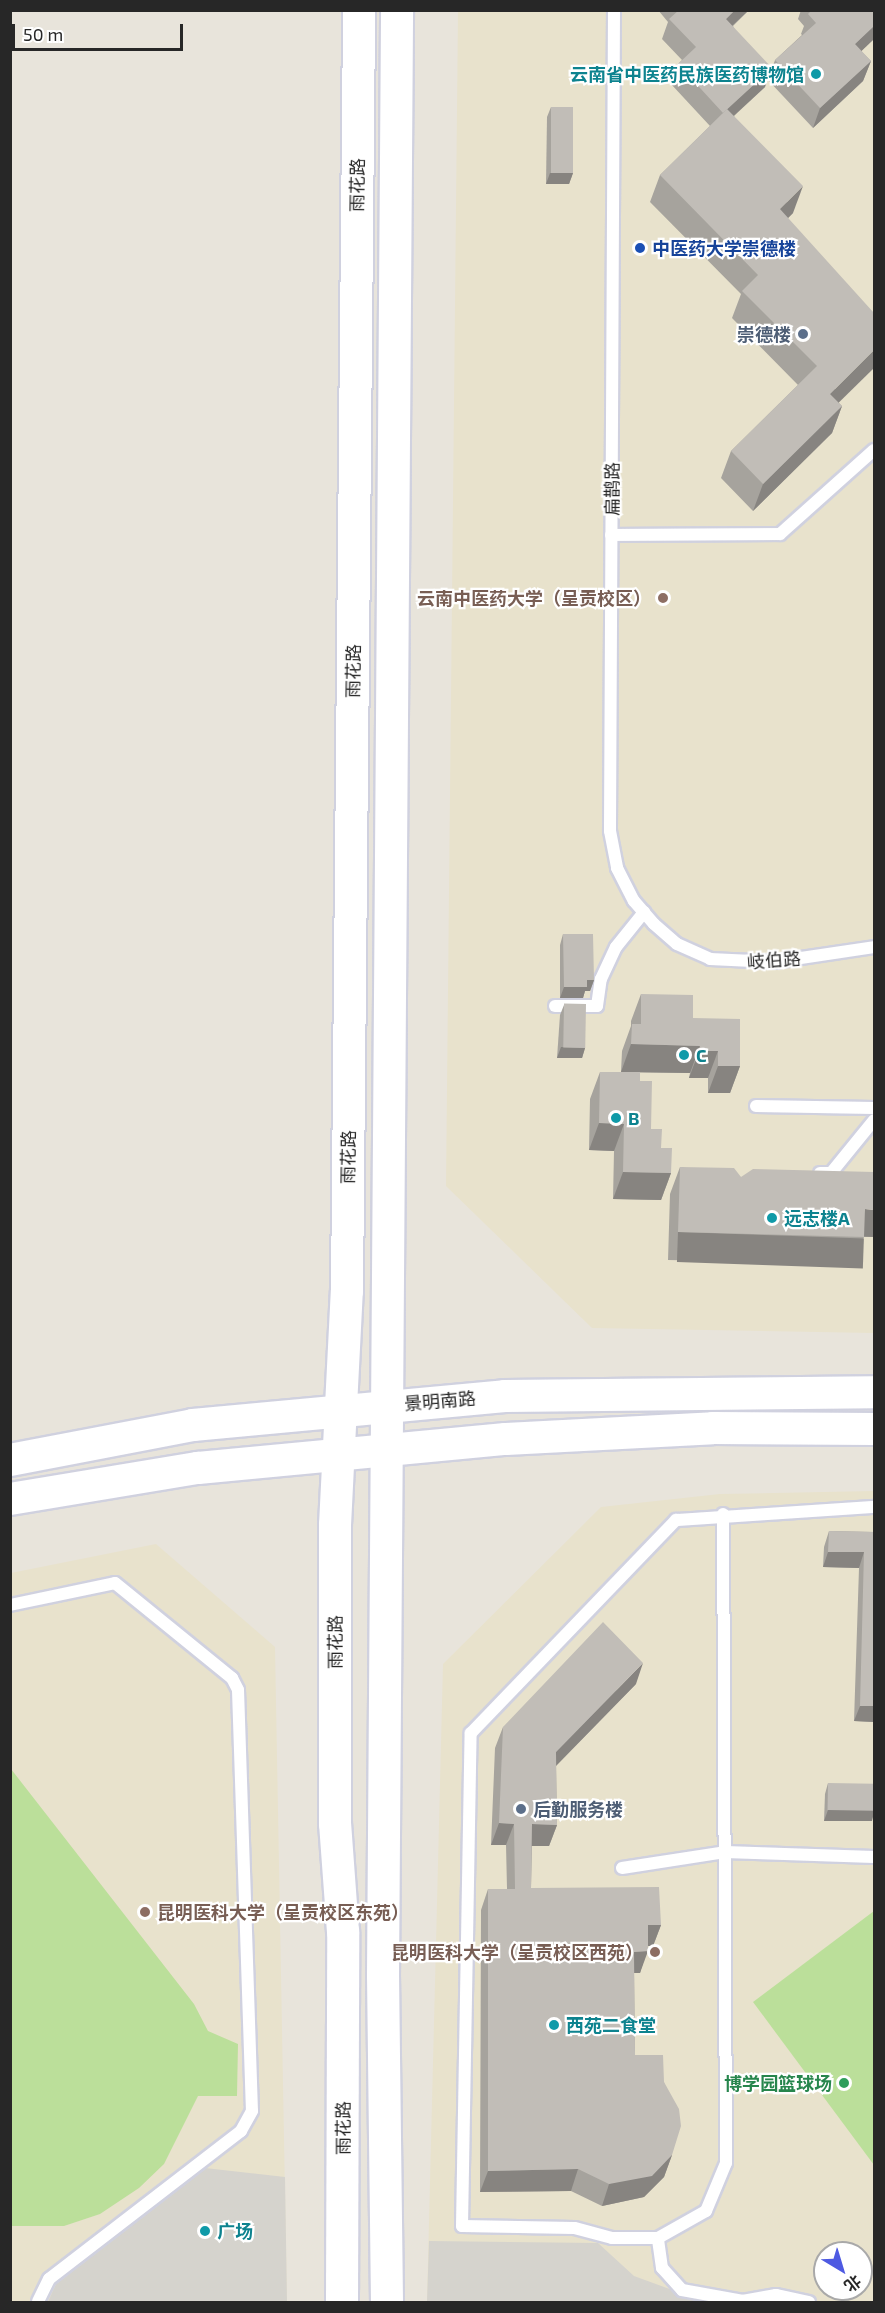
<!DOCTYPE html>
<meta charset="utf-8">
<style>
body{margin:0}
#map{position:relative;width:885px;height:2313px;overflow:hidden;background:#e8e4db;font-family:"Exo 2","Noto Sans SC",sans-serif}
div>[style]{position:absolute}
.education>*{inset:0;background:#e8e2cc}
.pitch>*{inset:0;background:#bbdf9a}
.plaza>*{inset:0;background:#d5d3cd}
.roads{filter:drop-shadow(2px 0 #d0d1df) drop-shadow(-2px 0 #d0d1df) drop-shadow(0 2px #d0d1df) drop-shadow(0 -2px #d0d1df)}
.lane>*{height:12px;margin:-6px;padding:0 6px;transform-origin:6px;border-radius:6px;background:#fff}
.secondary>*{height:32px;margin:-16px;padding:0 16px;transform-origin:16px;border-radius:16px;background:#fff}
.wall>*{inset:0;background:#a6a39d}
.shaded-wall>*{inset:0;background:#878480;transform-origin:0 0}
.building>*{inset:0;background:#c1bdb7;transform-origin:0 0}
.dots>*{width:16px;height:16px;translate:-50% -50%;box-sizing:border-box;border:3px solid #fff;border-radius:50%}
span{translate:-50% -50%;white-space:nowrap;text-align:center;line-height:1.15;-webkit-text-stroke:4.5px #fff;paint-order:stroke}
.culture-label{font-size:18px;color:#0d838f;font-weight:700}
.right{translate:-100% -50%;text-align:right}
.left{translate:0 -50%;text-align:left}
.street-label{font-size:18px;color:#272727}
.transit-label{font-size:18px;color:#164399;font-weight:700}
.service-label{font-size:18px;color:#4e5e75;font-weight:700}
.education-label{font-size:18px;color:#785e54;font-weight:700}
.leisure-label{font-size:18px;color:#27864d;font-weight:700}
.frame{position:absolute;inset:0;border:12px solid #272727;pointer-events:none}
.north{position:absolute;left:813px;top:2241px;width:60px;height:60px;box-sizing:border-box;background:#fff;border:2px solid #a9a9a9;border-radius:50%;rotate:142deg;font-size:16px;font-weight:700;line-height:24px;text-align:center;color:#272727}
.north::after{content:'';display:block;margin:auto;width:21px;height:27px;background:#4e5ae2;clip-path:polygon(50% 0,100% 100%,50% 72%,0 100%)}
.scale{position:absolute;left:12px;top:24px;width:171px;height:27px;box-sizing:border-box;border:3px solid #272727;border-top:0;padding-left:8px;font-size:18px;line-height:21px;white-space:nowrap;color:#272727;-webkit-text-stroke:4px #fff;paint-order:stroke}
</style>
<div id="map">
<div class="education">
<i style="clip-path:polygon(458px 11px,874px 11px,874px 1333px,592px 1328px,446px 1186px)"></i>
<i style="clip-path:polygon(evenodd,874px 1491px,874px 2302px,427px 2302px,443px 1664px,601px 1507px,720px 1494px,874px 1491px,825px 2253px,861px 2253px,861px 2289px,825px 2289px,825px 2253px)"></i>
<i style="clip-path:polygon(156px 1544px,275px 1647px,287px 2302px,11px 2302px,11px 1573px)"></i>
</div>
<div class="pitch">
<i style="clip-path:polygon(11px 1769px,194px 2004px,208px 2031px,238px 2044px,237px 2096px,198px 2096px,164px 2164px,139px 2188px,100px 2214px,64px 2226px,11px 2226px)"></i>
<i style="clip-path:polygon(874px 1911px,874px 2165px,753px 2002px)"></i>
</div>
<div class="plaza">
<i style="clip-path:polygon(205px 2168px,285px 2177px,287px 2302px,48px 2302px,56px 2284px)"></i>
<i style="clip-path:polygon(429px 2241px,598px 2243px,634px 2276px,705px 2302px,427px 2302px)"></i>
</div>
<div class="roads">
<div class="lane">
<i style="left:614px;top:10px;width:821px;rotate:90.28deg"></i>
<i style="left:610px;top:831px;width:38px;rotate:79deg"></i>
<i style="left:617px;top:868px;width:37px;rotate:63deg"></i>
<i style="left:634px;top:901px;width:30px;rotate:49deg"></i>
<i style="left:654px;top:924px;width:30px;rotate:41deg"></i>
<i style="left:677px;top:944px;width:36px;rotate:24deg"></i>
<i style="left:710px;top:959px;width:64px;rotate:2.7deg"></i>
<i style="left:774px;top:962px;width:101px;rotate:-8.5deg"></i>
<i style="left:611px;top:535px;width:169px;rotate:-0.3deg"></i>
<i style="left:780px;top:534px;width:126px;rotate:-41.8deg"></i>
<i style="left:555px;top:1006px;width:42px"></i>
<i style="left:597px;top:1006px;width:27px;rotate:-82deg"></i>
<i style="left:601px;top:979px;width:35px;rotate:-65deg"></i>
<i style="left:616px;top:947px;width:45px;rotate:-51.3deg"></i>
<i style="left:756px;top:1106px;width:118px;rotate:1deg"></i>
<i style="left:820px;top:1173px;width:11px"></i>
<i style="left:831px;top:1173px;width:68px;rotate:-50.9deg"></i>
<i style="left:10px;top:1605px;width:107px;rotate:-11.8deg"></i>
<i style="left:115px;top:1583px;width:151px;rotate:39.1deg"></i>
<i style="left:232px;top:1678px;width:13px;rotate:63deg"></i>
<i style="left:238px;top:1690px;width:421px;rotate:88.1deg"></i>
<i style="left:252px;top:2111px;width:23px;rotate:119deg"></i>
<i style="left:241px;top:2131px;width:242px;rotate:142.4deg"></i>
<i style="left:49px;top:2279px;width:25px;rotate:116deg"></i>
<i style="left:622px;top:1868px;width:104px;rotate:-8.8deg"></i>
<i style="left:725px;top:1852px;width:149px;rotate:1.9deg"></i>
<i style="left:658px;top:2238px;width:55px;rotate:-29.4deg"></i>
<i style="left:706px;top:2211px;width:52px;rotate:-67.4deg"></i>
<i style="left:726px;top:2163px;width:649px;rotate:-90.26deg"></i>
<i style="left:809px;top:2302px;width:34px;rotate:-168deg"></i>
<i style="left:776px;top:2295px;width:34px;rotate:170deg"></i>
<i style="left:743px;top:2301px;width:62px;rotate:-169.8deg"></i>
<i style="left:682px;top:2290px;width:30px;rotate:-132deg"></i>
<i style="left:662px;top:2268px;width:30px;rotate:-98deg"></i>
<i style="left:658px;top:2238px;width:46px;rotate:180deg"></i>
<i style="left:612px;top:2238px;width:39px;rotate:-165deg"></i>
<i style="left:574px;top:2228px;width:112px;rotate:-179deg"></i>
<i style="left:462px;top:2226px;width:493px;rotate:-89deg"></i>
<i style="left:471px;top:1733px;width:296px;rotate:-46.1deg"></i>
<i style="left:676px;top:1520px;width:198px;rotate:-3.8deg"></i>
</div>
<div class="secondary">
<i style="left:10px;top:1460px;width:186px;rotate:-10.8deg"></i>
<i style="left:193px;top:1425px;width:313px;rotate:-5.3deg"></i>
<i style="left:505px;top:1396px;width:369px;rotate:-0.6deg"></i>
<i style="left:10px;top:1499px;width:191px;rotate:-9.4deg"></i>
<i style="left:198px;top:1468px;width:309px;rotate:-5.4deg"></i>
<i style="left:506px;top:1439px;width:207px;rotate:-3deg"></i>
<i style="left:713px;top:1428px;width:161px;rotate:0.4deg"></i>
<i style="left:342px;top:2302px;width:370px;rotate:-89.8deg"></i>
<i style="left:343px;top:1932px;width:108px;rotate:-94.2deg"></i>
<i style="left:335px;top:1824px;width:299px;rotate:-90deg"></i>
<i style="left:335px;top:1525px;width:234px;rotate:-87.1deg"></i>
<i style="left:347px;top:1291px;width:1281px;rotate:-89.46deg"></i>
<i style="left:387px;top:2302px;width:326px;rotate:-90.7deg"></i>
<i style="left:383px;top:1976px;width:1966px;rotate:-89.59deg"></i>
</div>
</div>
<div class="wall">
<i style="clip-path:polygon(658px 10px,749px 10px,733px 26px,765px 87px,734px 116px,793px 213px,788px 218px,839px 403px,842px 406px,832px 433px,753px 511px,721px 478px,731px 451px,798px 385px,732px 318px,741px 294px,650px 202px,660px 175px,710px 126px,671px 84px,678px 64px,682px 60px,662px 39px,668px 22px)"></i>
<i style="clip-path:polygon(801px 10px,874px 10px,874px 39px,861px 51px,871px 61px,863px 81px,813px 128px,768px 80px,775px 60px,802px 35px,801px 34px,804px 26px,798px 19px)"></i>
<i style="clip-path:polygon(551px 107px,573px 173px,569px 184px,546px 184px,547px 117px)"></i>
<i style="clip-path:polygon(563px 934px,594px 980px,590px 991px,585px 991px,583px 998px,560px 998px,560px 945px)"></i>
<i style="clip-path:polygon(641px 994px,693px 1018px,740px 1066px,730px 1093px,708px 1093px,708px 1078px,689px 1078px,690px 1073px,621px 1072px,622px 1051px,631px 1026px,631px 1021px)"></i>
<i style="clip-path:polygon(564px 1005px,585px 1048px,582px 1058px,557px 1058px,560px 1015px)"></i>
<i style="clip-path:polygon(600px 1072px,640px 1081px,651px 1129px,661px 1148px,671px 1173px,661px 1200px,613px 1199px,614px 1151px,589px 1150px,590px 1099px)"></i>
<i style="clip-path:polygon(680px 1167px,741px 1177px,874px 1237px,864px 1237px,854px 1264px,668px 1260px,670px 1194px)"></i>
<i style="clip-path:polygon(829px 1531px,874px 1532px,874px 1722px,854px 1721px,859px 1568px,823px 1567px,824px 1547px)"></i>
<i style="clip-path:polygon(636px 1684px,556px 1766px,557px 1825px,549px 1846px,532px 1846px,531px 1888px,661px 1925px,653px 1946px,648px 1946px,640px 1973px,634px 1973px,635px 2055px,664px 2082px,672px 2155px,664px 2177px,644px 2197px,602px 2206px,571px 2191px,480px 2192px,481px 1910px,488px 1889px,507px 1889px,506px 1845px,491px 1845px,495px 1748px,503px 1727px)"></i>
<i style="clip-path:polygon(828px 1783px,872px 1821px,824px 1821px,825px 1794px)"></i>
</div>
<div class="shaded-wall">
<i style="clip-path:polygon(735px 10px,749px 10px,719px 38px,726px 19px)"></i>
<i style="clip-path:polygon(874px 26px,874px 39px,848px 64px,855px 44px)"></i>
<i style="clip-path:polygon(871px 61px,863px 81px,813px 128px,820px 108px)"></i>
<i style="clip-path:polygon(772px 68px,765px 87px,716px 132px,723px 113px)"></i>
<i style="clip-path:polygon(550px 173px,573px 173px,569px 184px,546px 184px)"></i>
<i style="clip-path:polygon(803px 186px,793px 213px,770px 236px,780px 209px)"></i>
<i style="clip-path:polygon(874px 350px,874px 368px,820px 421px,830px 394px)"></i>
<i style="clip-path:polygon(842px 406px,832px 433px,753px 511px,763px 484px)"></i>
<i style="clip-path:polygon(587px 980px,594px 980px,590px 991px,585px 991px,583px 998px,560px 998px,564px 987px)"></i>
<i style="clip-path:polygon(631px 1044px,700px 1046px,690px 1073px,621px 1072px)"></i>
<i style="clip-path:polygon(561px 1047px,585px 1048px,582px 1058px,557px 1058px)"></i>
<i style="clip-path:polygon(699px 1051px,718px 1051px,708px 1078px,689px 1078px)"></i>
<i style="clip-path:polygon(718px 1066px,740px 1066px,730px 1093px,708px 1093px)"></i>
<i style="clip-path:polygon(599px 1123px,624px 1124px,614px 1151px,589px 1150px)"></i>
<i style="clip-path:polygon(623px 1172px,671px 1173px,661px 1200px,613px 1199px)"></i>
<i style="clip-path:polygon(865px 1209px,874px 1210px,874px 1237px,855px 1236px)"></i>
<i style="left:678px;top:1232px;width:186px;height:30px;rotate:2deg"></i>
<i style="clip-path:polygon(828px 1552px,864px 1552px,859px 1568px,823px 1567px)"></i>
<i style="clip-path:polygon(643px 1663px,636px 1684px,548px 1774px,556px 1752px)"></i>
<i style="clip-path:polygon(860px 1706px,874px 1706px,874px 1722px,854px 1721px)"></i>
<i style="clip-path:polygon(828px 1810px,874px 1810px,874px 1813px,872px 1821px,824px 1821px)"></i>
<i style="clip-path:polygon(499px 1823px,514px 1824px,506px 1845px,491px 1845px)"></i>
<i style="clip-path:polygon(532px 1824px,557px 1825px,549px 1846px,525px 1846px)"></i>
<i style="clip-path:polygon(648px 1925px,661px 1925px,653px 1946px,640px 1946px)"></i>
<i style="clip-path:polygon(648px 1951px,640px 1973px,627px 1973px,634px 1952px)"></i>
<i style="clip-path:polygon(672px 2155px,664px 2177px,644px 2197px,602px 2206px,609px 2184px)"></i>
<i style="clip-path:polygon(578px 2169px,571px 2191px,480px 2192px,488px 2171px)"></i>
</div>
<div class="building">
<i style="clip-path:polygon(679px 10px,735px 10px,726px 19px,772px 68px,723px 113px,678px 64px,696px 47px,669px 19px)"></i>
<i style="clip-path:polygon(812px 10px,874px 10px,874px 26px,855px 44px,871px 61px,820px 108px,775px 60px,816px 23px,808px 14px)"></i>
<i style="left:551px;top:107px;width:22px;height:66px"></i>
<i style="clip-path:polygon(727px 109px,803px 186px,780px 209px,874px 313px,874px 350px,830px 394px,842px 406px,763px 484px,731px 451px,817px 366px,742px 291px,758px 275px,660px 175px)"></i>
<i style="clip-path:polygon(563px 934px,593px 934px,594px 980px,587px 980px,587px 987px,564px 987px)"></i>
<i style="clip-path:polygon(641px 994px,693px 995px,693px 1018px,740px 1019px,740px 1066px,718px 1066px,718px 1051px,699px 1051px,700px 1046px,631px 1044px,632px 1024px,641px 1024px)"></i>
<i style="left:586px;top:1004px;width:44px;height:22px;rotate:91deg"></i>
<i style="clip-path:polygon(600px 1072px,640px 1072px,640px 1081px,652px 1081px,651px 1129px,662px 1129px,661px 1148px,672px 1148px,671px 1173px,623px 1172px,624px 1124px,599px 1123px)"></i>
<i style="clip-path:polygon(680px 1167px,734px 1168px,741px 1177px,753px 1169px,874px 1172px,874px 1210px,865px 1209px,864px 1237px,678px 1232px)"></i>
<i style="clip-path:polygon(829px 1531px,874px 1532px,874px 1706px,860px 1706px,864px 1552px,828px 1552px)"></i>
<i style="clip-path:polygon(603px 1622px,643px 1663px,556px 1752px,557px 1825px,532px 1824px,531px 1888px,659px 1887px,661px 1925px,648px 1925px,648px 1951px,634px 1952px,635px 2055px,663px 2055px,664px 2082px,679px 2109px,681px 2126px,672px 2155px,652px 2176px,609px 2184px,578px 2169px,488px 2171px,488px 1889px,515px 1889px,514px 1824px,499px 1823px,503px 1727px)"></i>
<i style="left:828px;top:1783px;width:46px;height:27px;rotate:1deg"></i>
</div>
<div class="dots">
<i style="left:816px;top:74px;background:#0f9aa8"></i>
<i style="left:640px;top:248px;background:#1a4fb4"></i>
<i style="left:803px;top:334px;background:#5c6f8a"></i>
<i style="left:663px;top:598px;background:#8d6e63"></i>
<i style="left:684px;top:1055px;background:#0f9aa8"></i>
<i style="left:616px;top:1118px;background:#0f9aa8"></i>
<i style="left:772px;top:1218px;background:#0f9aa8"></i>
<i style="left:521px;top:1809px;background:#5c6f8a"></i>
<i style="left:145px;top:1912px;background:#8d6e63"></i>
<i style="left:655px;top:1952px;background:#8d6e63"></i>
<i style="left:554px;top:2025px;background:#0f9aa8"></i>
<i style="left:844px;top:2083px;background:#2e9e5b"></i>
<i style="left:205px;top:2231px;background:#0f9aa8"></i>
</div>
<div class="culture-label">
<span class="right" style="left:804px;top:74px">云南省中医药民族医药博物馆</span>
<span class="left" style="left:696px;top:1055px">C</span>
<span class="left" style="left:628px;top:1118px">B</span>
<span class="left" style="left:784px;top:1218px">远志楼A</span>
<span class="left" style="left:566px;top:2025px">西苑二食堂</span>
<span class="left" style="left:217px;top:2231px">广场</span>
</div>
<div class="street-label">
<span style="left:357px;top:185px;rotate:-89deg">雨花路</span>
<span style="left:612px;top:489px;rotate:-90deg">扁鹊路</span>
<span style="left:353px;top:671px;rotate:-89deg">雨花路</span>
<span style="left:774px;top:960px;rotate:-4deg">岐伯路</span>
<span style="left:348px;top:1157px;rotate:-89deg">雨花路</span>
<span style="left:440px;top:1401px;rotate:-5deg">景明南路</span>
<span style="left:335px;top:1642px;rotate:-90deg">雨花路</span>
<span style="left:343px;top:2128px;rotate:-90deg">雨花路</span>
</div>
<div class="transit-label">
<span class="left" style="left:652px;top:248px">中医药大学崇德楼</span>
</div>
<div class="service-label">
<span class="right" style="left:791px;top:334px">崇德楼</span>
<span class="left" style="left:533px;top:1809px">后勤服务楼</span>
</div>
<div class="education-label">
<span class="right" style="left:651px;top:598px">云南中医药大学（呈贡校区）</span>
<span class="left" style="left:157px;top:1912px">昆明医科大学（呈贡校区东苑）</span>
<span class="right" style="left:643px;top:1952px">昆明医科大学（呈贡校区西苑）</span>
</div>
<div class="leisure-label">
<span class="right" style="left:832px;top:2083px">博学园篮球场</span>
</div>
<div class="frame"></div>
<div class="north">北</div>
<div class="scale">50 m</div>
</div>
